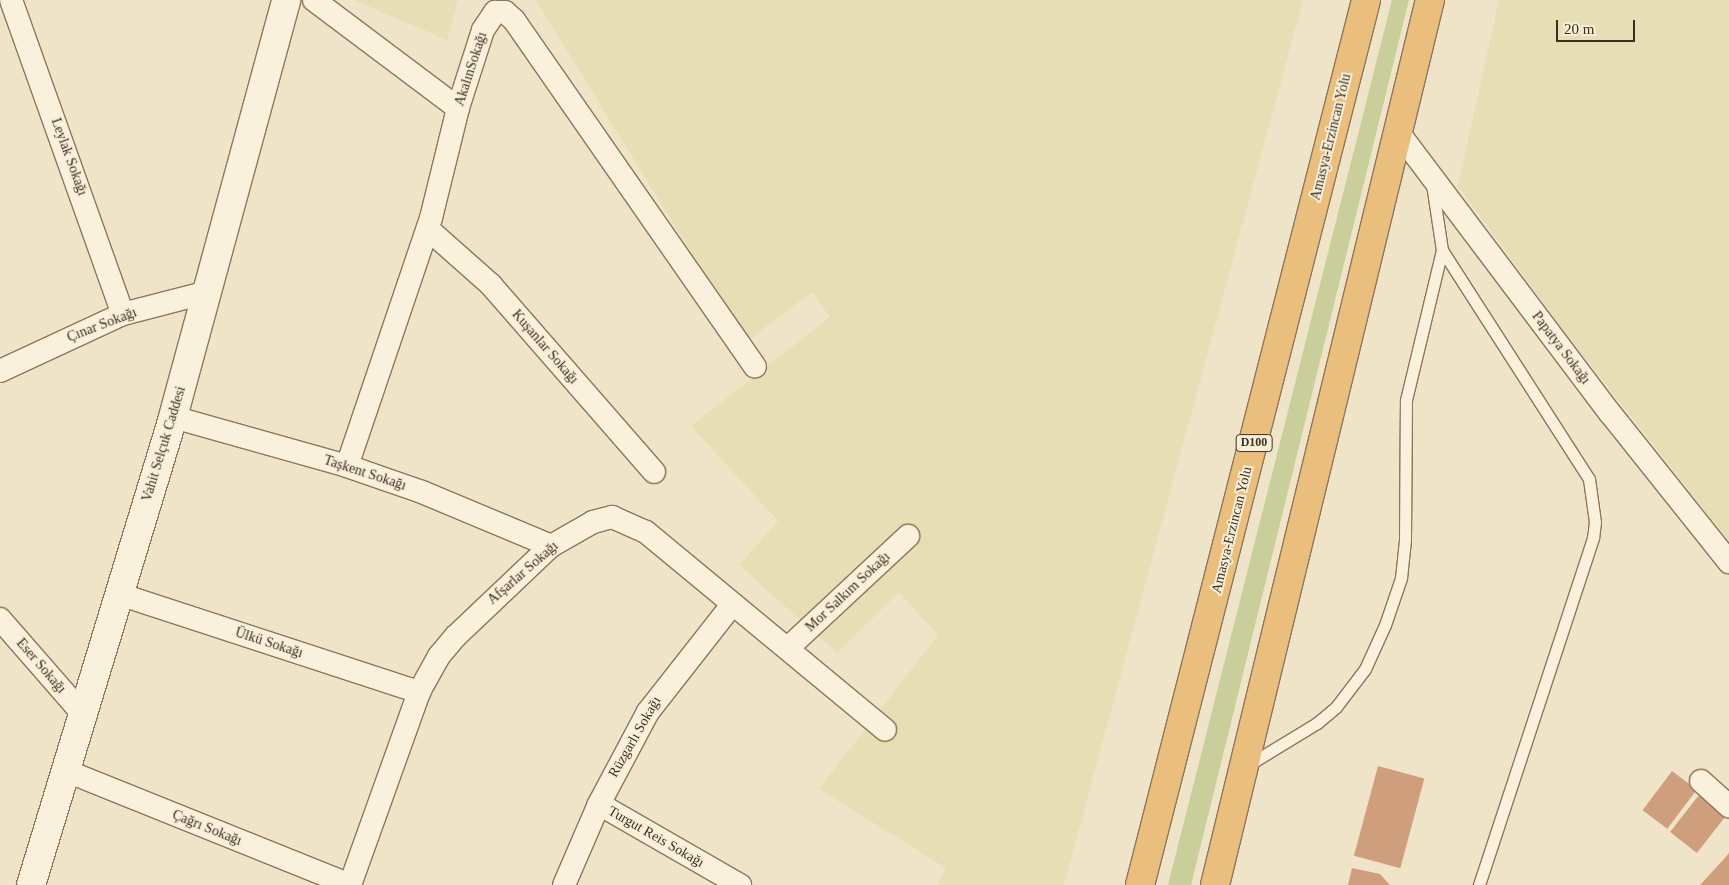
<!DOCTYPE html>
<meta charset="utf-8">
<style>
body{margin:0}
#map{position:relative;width:1729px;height:885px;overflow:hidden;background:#f0e4c8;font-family:"Times New Roman",serif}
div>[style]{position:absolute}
.farmland>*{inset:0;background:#e6deb5}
.green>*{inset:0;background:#c9cf9b}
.building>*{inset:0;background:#cf9f7d;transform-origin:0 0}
.roads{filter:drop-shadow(1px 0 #8d765c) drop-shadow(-1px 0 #8d765c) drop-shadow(0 1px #8d765c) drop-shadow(0 -1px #8d765c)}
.service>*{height:11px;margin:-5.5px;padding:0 5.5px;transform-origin:5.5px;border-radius:5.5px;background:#faf1dc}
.minor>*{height:22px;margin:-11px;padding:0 11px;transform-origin:11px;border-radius:11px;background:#faf1dc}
.tertiary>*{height:28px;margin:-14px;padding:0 14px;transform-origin:14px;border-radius:14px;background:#faf1dc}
.trunk>*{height:28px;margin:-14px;padding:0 14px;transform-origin:14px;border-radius:14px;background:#eabe7c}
span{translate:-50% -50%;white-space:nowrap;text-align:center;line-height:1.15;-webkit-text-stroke:4px #f7eed8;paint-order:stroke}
.shield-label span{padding:1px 4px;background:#f7eed8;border:1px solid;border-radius:4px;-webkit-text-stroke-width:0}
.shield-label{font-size:12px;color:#3d2e20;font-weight:700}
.street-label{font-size:14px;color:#3d2e20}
.scale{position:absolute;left:1556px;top:20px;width:79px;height:22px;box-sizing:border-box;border:2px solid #3d2e20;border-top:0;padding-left:6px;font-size:15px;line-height:18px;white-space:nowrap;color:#3d2e20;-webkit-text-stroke:4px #f7eed8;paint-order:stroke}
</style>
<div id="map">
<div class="farmland">
<i style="clip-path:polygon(354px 0,458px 0,447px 40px)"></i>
<i style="clip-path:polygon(536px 0,1303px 0,1064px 885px,938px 885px,946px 868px,819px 789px,938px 635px,899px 592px,837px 653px,739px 565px,778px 521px,691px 426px,830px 317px,812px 292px,746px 342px)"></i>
<i style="clip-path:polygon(1499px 0,1729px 0,1729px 541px,1563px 330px,1458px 186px)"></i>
</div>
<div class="green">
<i style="clip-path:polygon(1392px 0,1409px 0,1191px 885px,1168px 885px)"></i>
</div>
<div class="building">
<i style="left:1378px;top:766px;width:48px;height:93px;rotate:15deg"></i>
<i style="left:1672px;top:771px;width:31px;height:49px;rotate:37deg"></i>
<i style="left:1699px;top:795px;width:34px;height:47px;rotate:38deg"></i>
<i style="clip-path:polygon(1729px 853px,1729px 885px,1700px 885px,1723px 860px)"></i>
<i style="clip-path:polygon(1352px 868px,1380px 874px,1390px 885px,1348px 885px)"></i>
</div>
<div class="roads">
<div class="service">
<i style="left:1432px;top:184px;width:67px;rotate:81.4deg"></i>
<i style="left:1442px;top:250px;width:272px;rotate:57.3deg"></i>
<i style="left:1589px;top:479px;width:43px;rotate:82.1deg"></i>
<i style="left:1595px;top:522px;width:16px;rotate:97deg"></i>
<i style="left:1593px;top:538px;width:365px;rotate:108.2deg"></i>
<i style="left:1248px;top:765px;width:81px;rotate:-31.3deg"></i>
<i style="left:1317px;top:723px;width:25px;rotate:-40deg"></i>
<i style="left:1336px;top:707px;width:48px;rotate:-52.7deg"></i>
<i style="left:1365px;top:669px;width:48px;rotate:-65.6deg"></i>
<i style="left:1385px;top:625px;width:50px;rotate:-71.2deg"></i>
<i style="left:1401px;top:578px;width:39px;rotate:-84deg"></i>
<i style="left:1405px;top:539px;width:139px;rotate:-89.6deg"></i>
<i style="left:1406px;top:400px;width:154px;rotate:-76.5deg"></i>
</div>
<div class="minor">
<i style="left:11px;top:0;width:333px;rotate:70.4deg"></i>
<i style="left:314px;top:0;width:180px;rotate:36.9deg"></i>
<i style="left:1398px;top:132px;width:352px;rotate:53deg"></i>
<i style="left:1610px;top:413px;width:191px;rotate:51.4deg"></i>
<i style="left:428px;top:229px;width:84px;rotate:41.6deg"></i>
<i style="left:491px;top:285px;width:248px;rotate:48.9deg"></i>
<i style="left:0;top:371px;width:136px;rotate:-24.9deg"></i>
<i style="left:123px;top:314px;width:88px;rotate:-14.5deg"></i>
<i style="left:173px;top:417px;width:181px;rotate:15.7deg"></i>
<i style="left:347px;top:466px;width:79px;rotate:19.1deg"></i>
<i style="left:422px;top:492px;width:140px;rotate:22.7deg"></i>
<i style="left:347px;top:466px;width:262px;rotate:-71.3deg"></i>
<i style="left:431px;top:218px;width:113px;rotate:-76.2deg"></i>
<i style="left:458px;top:108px;width:82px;rotate:-72.2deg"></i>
<i style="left:483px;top:30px;width:22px;rotate:-56deg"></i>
<i style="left:495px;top:12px;width:10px"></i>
<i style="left:505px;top:12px;width:12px;rotate:42deg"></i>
<i style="left:514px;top:20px;width:422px;rotate:55.2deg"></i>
<i style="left:119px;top:594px;width:316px;rotate:18.1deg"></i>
<i style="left:0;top:619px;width:125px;rotate:48.9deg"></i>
<i style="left:789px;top:647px;width:163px;rotate:-43deg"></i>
<i style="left:64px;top:770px;width:308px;rotate:21.9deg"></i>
<i style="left:1701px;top:781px;width:38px;rotate:42deg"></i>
<i style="left:599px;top:804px;width:163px;rotate:29.9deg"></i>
<i style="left:350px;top:885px;width:205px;rotate:-70.3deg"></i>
<i style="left:419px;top:692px;width:41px;rotate:-60.9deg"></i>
<i style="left:439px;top:656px;width:26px;rotate:-50deg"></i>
<i style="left:456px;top:636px;width:131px;rotate:-43.5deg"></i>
<i style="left:551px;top:546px;width:48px;rotate:-29.7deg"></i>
<i style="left:593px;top:522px;width:20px;rotate:-15deg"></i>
<i style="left:612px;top:517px;width:37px;rotate:24deg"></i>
<i style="left:646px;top:532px;width:310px;rotate:39.6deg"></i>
<i style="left:564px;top:885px;width:88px;rotate:-66.6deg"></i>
<i style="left:599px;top:804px;width:104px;rotate:-62deg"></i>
<i style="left:648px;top:712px;width:136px;rotate:-51.9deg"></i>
</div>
<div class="tertiary">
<i style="left:31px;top:885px;width:489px;rotate:-73.1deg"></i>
<i style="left:173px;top:417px;width:432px;rotate:-74.8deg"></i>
</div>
<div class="trunk">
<i style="left:1140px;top:885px;width:913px;rotate:-75.67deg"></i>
<i style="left:1215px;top:885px;width:911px;rotate:-76.35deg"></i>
</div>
</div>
<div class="shield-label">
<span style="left:1254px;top:443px">D100</span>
</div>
<div class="street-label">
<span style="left:471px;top:69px;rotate:-72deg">AkalınSokağı</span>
<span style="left:1331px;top:137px;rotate:-76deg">Amasya-Erzincan Yolu</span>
<span style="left:69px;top:157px;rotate:70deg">Leylak Sokağı</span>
<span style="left:102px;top:325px;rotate:-21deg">Çınar Sokağı</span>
<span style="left:545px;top:347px;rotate:49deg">Kuşanlar Sokağı</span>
<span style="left:1561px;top:348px;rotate:53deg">Papatya Sokağı</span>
<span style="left:164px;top:444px;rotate:-73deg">Vahit Selçuk Caddesi</span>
<span style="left:365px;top:473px;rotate:18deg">Taşkent Sokağı</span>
<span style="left:1232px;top:530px;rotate:-76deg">Amasya-Erzincan Yolu</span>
<span style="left:523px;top:573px;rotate:-41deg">Afşarlar Sokağı</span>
<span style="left:848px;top:592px;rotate:-43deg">Mor Salkım Sokağı</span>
<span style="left:269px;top:643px;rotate:18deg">Ülkü Sokağı</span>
<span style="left:41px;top:666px;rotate:49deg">Eser Sokağı</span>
<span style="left:635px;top:737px;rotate:-60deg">Rüzgarlı Sokağı</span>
<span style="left:207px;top:828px;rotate:22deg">Çağrı Sokağı</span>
<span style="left:656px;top:837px;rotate:30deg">Turgut Reis Sokağı</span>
</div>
<div class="scale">20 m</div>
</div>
